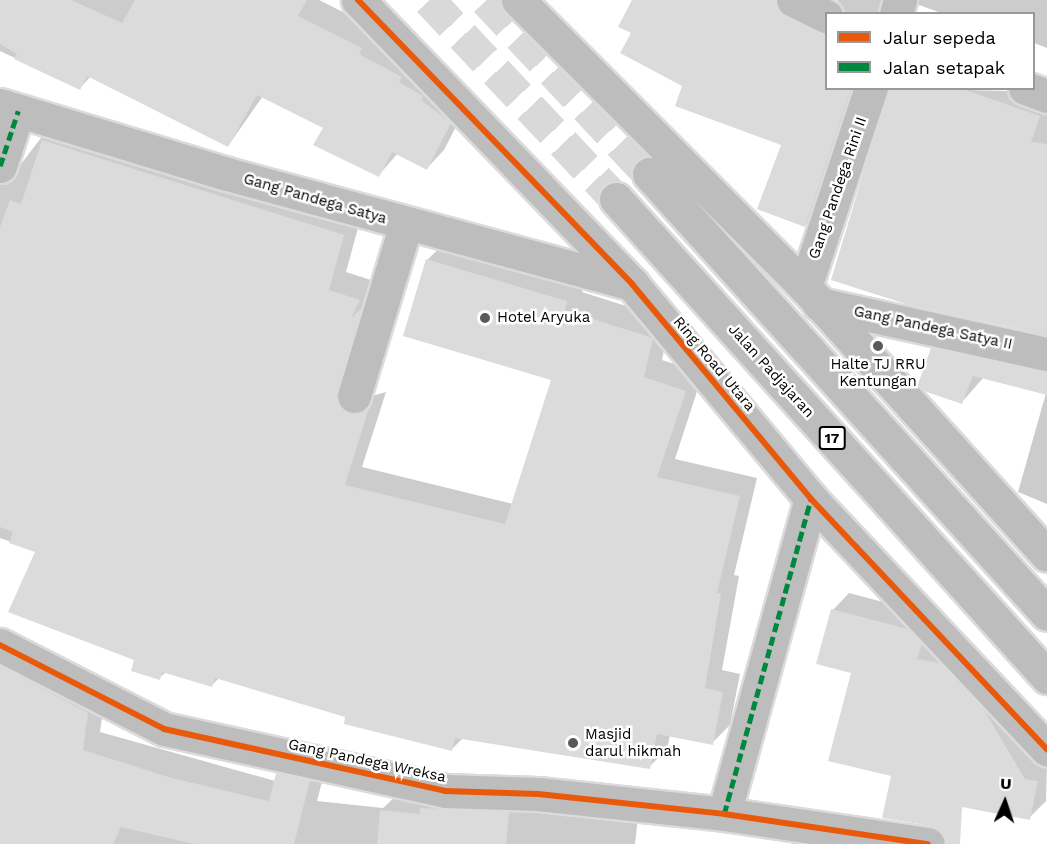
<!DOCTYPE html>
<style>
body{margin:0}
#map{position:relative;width:1047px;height:844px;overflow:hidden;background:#fff;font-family:"Work Sans",sans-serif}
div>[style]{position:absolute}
.shadow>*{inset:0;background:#0003}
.building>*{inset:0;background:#dbdbdb}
.trunk-tunnel>*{height:33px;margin-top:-16.5px;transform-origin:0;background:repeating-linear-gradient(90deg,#d9d9d9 0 33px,transparent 0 49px)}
.roads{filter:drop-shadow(2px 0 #dbdbdb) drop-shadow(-2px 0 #dbdbdb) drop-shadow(0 2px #dbdbdb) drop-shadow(0 -2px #dbdbdb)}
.minor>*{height:33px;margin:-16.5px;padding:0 16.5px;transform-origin:16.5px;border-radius:16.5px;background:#bdbdbd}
.tertiary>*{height:33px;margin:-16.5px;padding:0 16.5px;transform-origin:16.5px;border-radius:16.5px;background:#bdbdbd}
.trunk>*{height:33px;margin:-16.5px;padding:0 16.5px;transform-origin:16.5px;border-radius:16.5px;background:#bdbdbd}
.quiet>*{height:4.5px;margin-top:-2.25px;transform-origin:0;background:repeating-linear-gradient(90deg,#00873e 0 9px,transparent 0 13.5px)}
.cycleway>*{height:6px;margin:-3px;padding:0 3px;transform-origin:3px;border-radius:3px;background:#e8590c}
.dots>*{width:16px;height:16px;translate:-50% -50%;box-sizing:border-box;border:3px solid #fff;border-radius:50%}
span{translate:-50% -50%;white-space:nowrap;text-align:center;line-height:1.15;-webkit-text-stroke:5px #fff;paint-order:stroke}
.shield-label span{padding:2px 4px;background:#fff;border:2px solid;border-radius:4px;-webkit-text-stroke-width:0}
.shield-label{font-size:14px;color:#000;font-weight:700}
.street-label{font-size:15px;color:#000}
.poi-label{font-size:15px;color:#000}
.left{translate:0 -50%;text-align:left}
.legend{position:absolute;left:825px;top:12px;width:210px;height:78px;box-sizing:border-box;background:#fff;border:2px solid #999;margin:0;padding:8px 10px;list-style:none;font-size:18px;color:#000}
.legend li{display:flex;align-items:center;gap:12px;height:30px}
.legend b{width:30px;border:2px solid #999}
.north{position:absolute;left:975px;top:772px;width:60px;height:60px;-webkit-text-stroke:4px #fff;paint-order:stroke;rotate:3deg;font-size:16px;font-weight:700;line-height:24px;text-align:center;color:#000}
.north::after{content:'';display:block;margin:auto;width:21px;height:27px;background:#000;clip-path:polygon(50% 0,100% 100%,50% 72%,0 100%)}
</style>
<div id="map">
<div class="shadow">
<i style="clip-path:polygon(0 0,319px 0,379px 30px,467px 105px,444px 150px,427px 168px,398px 153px,378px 176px,325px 127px,263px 96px,228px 146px,91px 76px,80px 88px,0 51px)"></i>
<i style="clip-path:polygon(634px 0,812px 0,844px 14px,826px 14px,826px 88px,864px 88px,825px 205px,805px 225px,783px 144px,684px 85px,633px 32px)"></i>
<i style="clip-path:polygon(837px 0,893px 0,888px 14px,846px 14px)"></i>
<i style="clip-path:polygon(919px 0,1047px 0,1047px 48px,1034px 43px,1034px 14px,944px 14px,919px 5px)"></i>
<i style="clip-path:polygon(889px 88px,1047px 92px,1047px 336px,833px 279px)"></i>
<i style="clip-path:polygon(44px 134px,361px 217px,346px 272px,377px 282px,368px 397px,386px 392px,362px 467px,513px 504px,553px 379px,427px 260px,446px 242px,584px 283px,582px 292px,670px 320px,662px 360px,703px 373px,675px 459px,757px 478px,734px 575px,739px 576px,722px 670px,740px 674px,730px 725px,712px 743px,670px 735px,667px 749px,649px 767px,463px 738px,452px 749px,220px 677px,211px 686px,166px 672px,159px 678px,136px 659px,37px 551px,0 538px,0 152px,12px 166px,21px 164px)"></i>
<i style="clip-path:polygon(953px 328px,1047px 347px,1047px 504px,1018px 492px,1046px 393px,984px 377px,962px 402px,932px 349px)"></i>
<i style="clip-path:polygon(849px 593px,925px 613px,1047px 763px,1046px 801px,1029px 818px,954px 804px,893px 775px,833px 610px)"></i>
<i style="clip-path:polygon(0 648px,105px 695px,100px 732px,275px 781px,295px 756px,327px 763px,317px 801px,383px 808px,399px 793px,638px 817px,635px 844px,0 844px)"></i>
<i style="clip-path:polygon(811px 823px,939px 844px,791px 844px)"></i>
</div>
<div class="building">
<i style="clip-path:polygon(0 0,71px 0,122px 23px,135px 0,307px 0,298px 16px,362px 48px,359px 54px,402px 77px,399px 82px,423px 96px,421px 100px,451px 123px,427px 170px,392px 152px,379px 177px,313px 145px,323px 128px,257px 95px,228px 147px,87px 76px,80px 90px,14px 59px,17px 54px,0 44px)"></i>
<i style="clip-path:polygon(632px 0,774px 0,785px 17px,826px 35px,826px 88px,851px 88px,805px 227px,757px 209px,781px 145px,675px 106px,682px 86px,620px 53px,631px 33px,618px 27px)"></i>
<i style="clip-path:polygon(889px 88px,960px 88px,1040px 116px,1031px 142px,1047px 144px,1047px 335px,909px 305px,831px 280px)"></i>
<i style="clip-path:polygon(42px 140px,344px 235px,329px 290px,360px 300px,351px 318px,361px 309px,336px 400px,349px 414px,369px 408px,345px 485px,505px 524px,551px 380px,403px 336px,426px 259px,567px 301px,565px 310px,653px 338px,644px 377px,686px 391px,657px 477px,740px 496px,717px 593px,721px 593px,705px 688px,723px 692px,713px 745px,657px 734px,650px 769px,455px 738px,452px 751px,344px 724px,345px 717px,215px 678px,212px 687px,162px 672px,160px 680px,131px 671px,134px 660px,8px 612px,35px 552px,9px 543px,13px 532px,0 527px,0 227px,10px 200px,21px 204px)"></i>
<i style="clip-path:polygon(931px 348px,1047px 372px,1047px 395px,973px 376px,962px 404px,924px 391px,918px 384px)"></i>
<i style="clip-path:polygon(831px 609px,908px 629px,922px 644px,917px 659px,940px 663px,982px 707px,1025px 779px,1038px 781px,1030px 820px,962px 807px,960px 844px,946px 844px,931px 826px,882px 818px,891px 776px,828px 761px,851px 673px,816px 664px)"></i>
<i style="clip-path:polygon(0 666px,88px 713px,83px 750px,172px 778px,269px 801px,276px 773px,310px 780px,294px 844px,194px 844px,121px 827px,113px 844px,0 844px)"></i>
<i style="clip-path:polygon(420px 808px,509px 812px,506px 844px,377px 844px,380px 810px,420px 814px)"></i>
</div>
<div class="trunk-tunnel">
<i style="left:429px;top:0;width:273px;rotate:46.8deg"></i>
<i style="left:486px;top:0;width:238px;rotate:46.9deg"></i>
</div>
<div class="roads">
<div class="minor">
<i style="left:793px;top:0;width:37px;rotate:26deg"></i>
<i style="left:896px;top:14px;width:15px;rotate:-74deg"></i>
<i style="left:1025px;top:88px;width:23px;rotate:20deg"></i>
<i style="left:0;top:105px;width:237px;rotate:16.9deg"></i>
<i style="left:227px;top:174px;width:420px;rotate:15.2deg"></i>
<i style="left:0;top:166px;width:58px;rotate:-71.9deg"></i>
<i style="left:805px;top:287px;width:210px;rotate:-71.7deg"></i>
<i style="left:819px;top:304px;width:233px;rotate:12.4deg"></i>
<i style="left:354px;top:396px;width:180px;rotate:-73.2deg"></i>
<i style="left:0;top:645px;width:184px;rotate:27.1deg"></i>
<i style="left:164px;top:729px;width:288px;rotate:12.4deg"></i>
<i style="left:445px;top:791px;width:93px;rotate:1.8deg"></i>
<i style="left:538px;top:794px;width:187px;rotate:6.1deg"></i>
<i style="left:724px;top:814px;width:206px;rotate:8.4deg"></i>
<i style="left:724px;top:814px;width:327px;rotate:-74.6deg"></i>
</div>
<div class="tertiary">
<i style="left:358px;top:0;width:395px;rotate:46deg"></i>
<i style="left:632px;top:284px;width:280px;rotate:50.2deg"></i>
<i style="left:811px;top:499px;width:344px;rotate:46.7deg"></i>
<i style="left:518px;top:0;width:406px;rotate:45deg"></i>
<i style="left:805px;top:287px;width:361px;rotate:47.9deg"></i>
</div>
<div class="trunk">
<i style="left:649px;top:174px;width:593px;rotate:47.87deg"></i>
<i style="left:616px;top:199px;width:644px;rotate:47.96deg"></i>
</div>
</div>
<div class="quiet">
<i style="left:0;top:166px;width:58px;rotate:-71.9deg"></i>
<i style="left:724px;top:814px;width:327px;rotate:-74.6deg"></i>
</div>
<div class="cycleway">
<i style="left:358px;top:0;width:395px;rotate:46deg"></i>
<i style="left:632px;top:284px;width:280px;rotate:50.2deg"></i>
<i style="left:811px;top:499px;width:344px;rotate:46.7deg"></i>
<i style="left:0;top:645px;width:184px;rotate:27.1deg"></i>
<i style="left:164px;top:729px;width:288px;rotate:12.4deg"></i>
<i style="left:445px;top:791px;width:93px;rotate:1.8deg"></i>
<i style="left:538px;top:794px;width:187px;rotate:6.1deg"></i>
<i style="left:724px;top:814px;width:206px;rotate:8.4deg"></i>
</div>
<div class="dots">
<i style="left:485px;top:318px;background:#595959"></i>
<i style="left:878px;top:346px;background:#595959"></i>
<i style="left:573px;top:743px;background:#595959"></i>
</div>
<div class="shield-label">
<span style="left:832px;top:438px">17</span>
</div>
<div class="street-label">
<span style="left:838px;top:188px;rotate:-71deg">Gang Pandega Rini II</span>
<span style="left:315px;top:199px;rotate:16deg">Gang Pandega Satya</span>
<span style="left:933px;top:328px;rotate:12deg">Gang Pandega Satya II</span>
<span style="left:714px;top:364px;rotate:50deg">Ring Road Utara</span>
<span style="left:771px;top:371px;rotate:48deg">Jalan Padjajaran</span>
<span style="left:367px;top:761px;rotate:12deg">Gang Pandega Wreksa</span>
</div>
<div class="poi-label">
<span class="left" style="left:497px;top:318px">Hotel Aryuka</span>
<span style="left:878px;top:373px">Halte TJ RRU<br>Kentungan</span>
<span class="left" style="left:585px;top:743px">Masjid<br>darul hikmah</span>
</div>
<ul class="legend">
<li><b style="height:8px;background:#e8590c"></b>Jalur sepeda</li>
<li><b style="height:8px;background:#00873e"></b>Jalan setapak</li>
</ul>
<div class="north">U</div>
</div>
